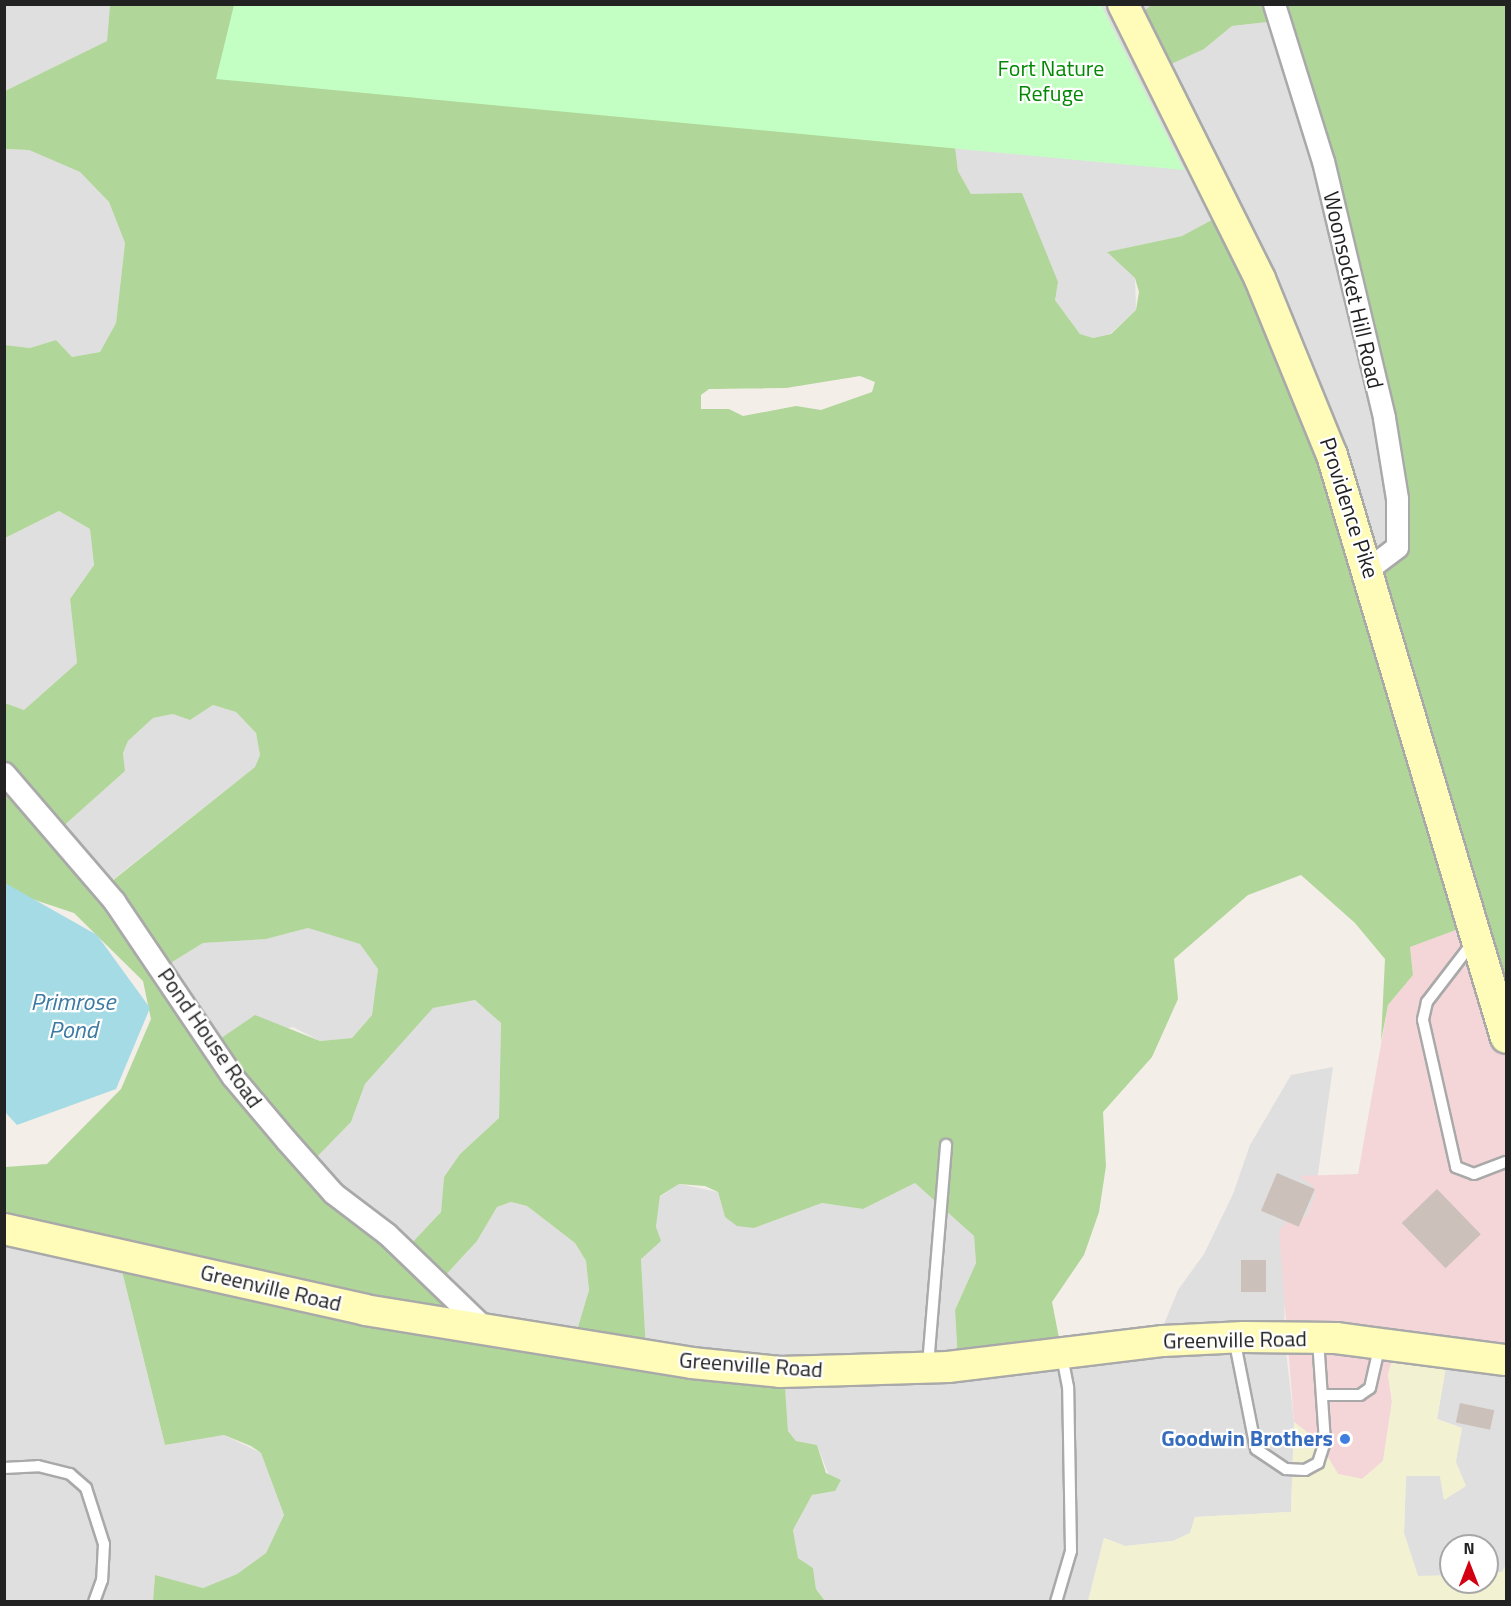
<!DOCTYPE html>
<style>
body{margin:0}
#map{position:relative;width:1511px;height:1606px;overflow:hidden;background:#f3eee8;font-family:"Titillium Web",sans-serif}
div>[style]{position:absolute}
.residential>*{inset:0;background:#e0dfdf}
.commercial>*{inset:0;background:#f4d6d8}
.farmland>*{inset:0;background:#f2f2d2}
.forest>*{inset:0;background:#b0d699}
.park>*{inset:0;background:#c3ffc2}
.water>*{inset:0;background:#a4dbe4}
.building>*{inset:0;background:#cbc0ba;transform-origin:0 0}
.roads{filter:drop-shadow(2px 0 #a9a9a9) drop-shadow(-2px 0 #a9a9a9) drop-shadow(0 2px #a9a9a9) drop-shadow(0 -2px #a9a9a9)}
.lane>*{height:10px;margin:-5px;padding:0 5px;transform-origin:5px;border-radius:5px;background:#fff}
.street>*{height:21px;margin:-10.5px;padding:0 10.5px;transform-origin:10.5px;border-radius:10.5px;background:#fff}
.secondary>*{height:30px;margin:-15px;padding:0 15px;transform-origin:15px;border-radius:15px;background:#fffcb9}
.dots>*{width:16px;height:16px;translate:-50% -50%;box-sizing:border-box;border:3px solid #fff;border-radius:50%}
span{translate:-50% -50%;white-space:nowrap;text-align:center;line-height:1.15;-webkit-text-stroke:4.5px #fff;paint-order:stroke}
.park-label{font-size:22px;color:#028901}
.street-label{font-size:22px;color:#222}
.shop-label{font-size:22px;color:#366cbe;font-weight:700}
.right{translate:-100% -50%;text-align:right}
.water-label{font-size:24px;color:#3c79a3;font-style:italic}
.frame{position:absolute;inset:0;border:6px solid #222;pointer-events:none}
.north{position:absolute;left:1439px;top:1534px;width:60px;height:60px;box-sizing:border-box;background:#fff;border:2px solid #a7a7a7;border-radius:50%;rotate:0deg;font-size:16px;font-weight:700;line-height:24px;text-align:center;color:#222}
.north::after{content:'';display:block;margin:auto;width:21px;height:27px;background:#d30013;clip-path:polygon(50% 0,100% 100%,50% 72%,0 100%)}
</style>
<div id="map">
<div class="residential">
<i style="clip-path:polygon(5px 5px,110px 5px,107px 41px,5px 91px)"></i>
<i style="clip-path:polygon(1004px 5px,1153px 5px,1133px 19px,1204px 49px,1232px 26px,1277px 21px,1381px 401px,1396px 546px,1374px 563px,1225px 214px,1182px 236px,1108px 252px,1135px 278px,1136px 310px,1110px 334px,1093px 338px,1080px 334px,1055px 300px,1022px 194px,971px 194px,958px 171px,952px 122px)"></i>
<i style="clip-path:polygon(5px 149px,29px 150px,80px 172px,109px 202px,125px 243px,116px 323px,100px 352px,72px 357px,56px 340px,30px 348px,5px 345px)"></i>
<i style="clip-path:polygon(59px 511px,90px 529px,94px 565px,70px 599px,77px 663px,24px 710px,5px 703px,5px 538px)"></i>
<i style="clip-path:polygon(213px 705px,236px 712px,256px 733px,260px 755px,255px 767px,106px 885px,59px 830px,125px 771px,123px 753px,128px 741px,153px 718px,173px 714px,190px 720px)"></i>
<i style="clip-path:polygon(308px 928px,361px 944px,378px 969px,372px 1015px,352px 1038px,320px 1041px,293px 1027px,215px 1043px,163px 967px,203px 943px,266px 939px)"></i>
<i style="clip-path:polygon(475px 1000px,501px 1023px,499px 1118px,460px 1154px,444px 1177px,441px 1212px,408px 1247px,310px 1164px,351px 1122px,365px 1084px,433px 1008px)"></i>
<i style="clip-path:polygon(1333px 1067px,1315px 1195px,1306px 1217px,1287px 1222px,1284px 1333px,1294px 1422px,1291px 1512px,1195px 1517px,1190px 1533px,1173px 1541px,1125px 1546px,1104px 1538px,1088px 1601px,825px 1601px,816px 1589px,813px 1568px,798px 1558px,793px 1530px,812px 1495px,835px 1491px,817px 1445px,796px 1441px,788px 1431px,784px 1371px,646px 1350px,641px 1259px,656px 1227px,660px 1197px,679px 1184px,718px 1192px,725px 1217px,754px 1228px,822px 1203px,863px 1209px,915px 1183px,974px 1236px,976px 1263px,955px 1310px,958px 1363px,1160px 1334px,1178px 1290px,1204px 1254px,1233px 1194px,1250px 1145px,1291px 1075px)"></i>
<i style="clip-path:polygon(511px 1202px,527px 1206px,575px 1243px,586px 1261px,589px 1290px,575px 1337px,505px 1332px,443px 1278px,477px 1241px,497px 1207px)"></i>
<i style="clip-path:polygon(4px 1226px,117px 1251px,165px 1445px,224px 1435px,261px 1453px,284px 1515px,266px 1553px,237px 1574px,203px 1588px,155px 1575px,153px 1601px,5px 1601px)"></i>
<i style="clip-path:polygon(1449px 1349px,1506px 1358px,1506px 1565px,1502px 1572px,1487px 1573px,1487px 1546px,1451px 1546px,1451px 1575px,1418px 1577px,1404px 1533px,1406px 1476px,1440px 1476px,1444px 1499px,1462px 1428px,1437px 1419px)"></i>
</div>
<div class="commercial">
<i style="clip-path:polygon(1472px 924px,1506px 1037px,1506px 1358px,1388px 1374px,1392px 1402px,1383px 1461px,1362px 1479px,1338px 1474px,1318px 1441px,1294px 1422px,1279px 1231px,1287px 1222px,1306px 1217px,1315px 1195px,1313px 1186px,1299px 1176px,1358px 1174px,1388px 1005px,1413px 975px,1410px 947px)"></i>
</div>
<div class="farmland">
<i style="clip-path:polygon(1397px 1342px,1449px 1349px,1437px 1419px,1462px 1428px,1456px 1462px,1466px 1486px,1444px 1500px,1440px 1476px,1406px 1476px,1404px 1533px,1418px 1576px,1451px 1575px,1451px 1582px,1487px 1582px,1487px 1573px,1502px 1572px,1506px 1565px,1506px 1601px,1088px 1602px,1104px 1538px,1125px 1546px,1173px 1541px,1190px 1533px,1195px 1517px,1291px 1512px,1294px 1422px,1318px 1441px,1338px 1474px,1362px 1479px,1383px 1461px,1392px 1402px,1388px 1374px)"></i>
</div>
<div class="forest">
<i style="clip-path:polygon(evenodd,1004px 4px,952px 122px,958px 171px,971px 194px,1022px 193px,1058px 282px,1055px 300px,1080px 334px,1093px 338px,1111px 334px,1136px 310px,1139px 292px,1135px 278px,1107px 252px,1182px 236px,1225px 213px,1368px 560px,1396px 545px,1388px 440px,1276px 21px,1232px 26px,1204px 49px,1158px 70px,1133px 19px,1153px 4px,1506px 5px,1506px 1037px,1472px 924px,1410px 947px,1413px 975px,1388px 1005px,1381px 1041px,1385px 959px,1355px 923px,1301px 875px,1248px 895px,1174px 959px,1178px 999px,1152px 1057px,1103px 1112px,1106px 1166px,1099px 1212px,1084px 1255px,1052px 1302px,1061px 1348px,958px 1363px,955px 1310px,976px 1263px,974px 1236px,915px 1183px,863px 1209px,822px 1203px,754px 1228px,737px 1226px,725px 1217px,718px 1192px,705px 1186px,679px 1184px,660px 1196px,656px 1227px,661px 1241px,641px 1259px,646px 1350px,784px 1371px,788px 1431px,796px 1441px,817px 1445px,826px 1473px,841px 1480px,835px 1491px,812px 1495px,793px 1530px,798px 1558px,813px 1568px,816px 1589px,825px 1601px,153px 1601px,155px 1575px,203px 1588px,237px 1574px,266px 1553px,284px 1515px,261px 1453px,251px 1446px,224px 1435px,165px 1445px,117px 1251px,5px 1226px,5px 1167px,47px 1164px,121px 1089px,151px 1019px,143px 981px,74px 913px,5px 890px,5px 703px,24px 710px,77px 663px,70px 599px,94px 565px,90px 529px,59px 511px,5px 538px,5px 345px,30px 348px,56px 340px,72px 357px,100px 352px,116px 323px,125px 243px,109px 202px,80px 172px,29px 150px,5px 149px,5px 91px,107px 41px,110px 5px,1004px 4px,860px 376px,875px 382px,872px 392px,821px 410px,796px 406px,743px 416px,729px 409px,701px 409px,701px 395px,709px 389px,786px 388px,860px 376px,1004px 4px,213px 705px,236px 712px,256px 733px,260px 755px,255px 767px,107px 885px,59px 830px,125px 771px,123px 753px,128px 741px,153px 718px,173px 714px,190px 720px,213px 705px,1004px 4px,308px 928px,360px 944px,378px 969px,372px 1015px,352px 1038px,320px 1041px,255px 1015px,214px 1043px,164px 967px,203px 943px,266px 939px,308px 928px,1004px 4px,475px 1000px,501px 1023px,499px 1118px,460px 1154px,444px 1177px,441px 1212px,408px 1247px,310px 1164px,351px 1122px,365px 1084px,433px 1008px,475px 1000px,1004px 4px,511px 1202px,527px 1206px,575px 1243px,586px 1261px,589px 1290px,575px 1337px,482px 1325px,443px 1278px,477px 1241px,497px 1207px,511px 1202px)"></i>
</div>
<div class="park">
<i style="clip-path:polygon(234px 5px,1101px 5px,1184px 170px,216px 79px)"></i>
</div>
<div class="water">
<i style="clip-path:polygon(5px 883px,97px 935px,150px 1008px,116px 1089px,17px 1125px,5px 1112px)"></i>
</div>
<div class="building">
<i style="left:1277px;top:1173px;width:41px;height:41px;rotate:23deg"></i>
<i style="left:1437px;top:1189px;width:63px;height:49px;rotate:46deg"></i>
<i style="left:1241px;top:1260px;width:25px;height:32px"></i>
<i style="left:1460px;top:1403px;width:35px;height:20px;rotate:12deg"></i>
</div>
<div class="roads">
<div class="lane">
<i style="left:1473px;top:942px;width:76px;rotate:127.5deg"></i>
<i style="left:1427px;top:1002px;width:18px;rotate:103deg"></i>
<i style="left:1423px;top:1020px;width:151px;rotate:77.3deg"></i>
<i style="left:1456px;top:1167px;width:19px;rotate:21deg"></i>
<i style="left:1474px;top:1174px;width:34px;rotate:-21deg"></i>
<i style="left:1234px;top:1338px;width:113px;rotate:78.8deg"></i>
<i style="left:1256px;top:1449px;width:36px;rotate:34deg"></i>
<i style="left:1286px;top:1469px;width:19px;rotate:3deg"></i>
<i style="left:1305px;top:1470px;width:15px;rotate:-28deg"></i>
<i style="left:1318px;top:1463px;width:22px;rotate:-72deg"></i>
<i style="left:1325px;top:1442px;width:103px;rotate:-93.9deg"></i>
<i style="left:928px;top:1365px;width:221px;rotate:-85.3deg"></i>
<i style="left:1322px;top:1395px;width:38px"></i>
<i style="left:1360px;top:1395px;width:12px;rotate:-35deg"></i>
<i style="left:1370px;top:1388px;width:45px;rotate:-77.2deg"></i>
<i style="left:4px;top:1468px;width:34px;rotate:-3deg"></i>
<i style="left:38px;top:1466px;width:33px;rotate:14deg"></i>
<i style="left:70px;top:1474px;width:21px;rotate:41deg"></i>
<i style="left:86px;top:1488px;width:59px;rotate:72.2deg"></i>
<i style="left:104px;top:1544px;width:36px;rotate:93deg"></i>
<i style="left:102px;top:1580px;width:23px;rotate:110deg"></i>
<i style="left:1056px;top:1602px;width:53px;rotate:-73.6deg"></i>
<i style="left:1071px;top:1551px;width:164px;rotate:-91deg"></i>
<i style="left:1068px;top:1387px;width:33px;rotate:-101deg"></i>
</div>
<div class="street">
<i style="left:1274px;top:4px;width:164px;rotate:72.7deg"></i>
<i style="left:1323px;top:161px;width:264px;rotate:76.6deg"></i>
<i style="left:1384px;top:418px;width:81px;rotate:80.8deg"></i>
<i style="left:1397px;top:498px;width:49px;rotate:90deg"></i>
<i style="left:1397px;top:547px;width:35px;rotate:143deg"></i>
<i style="left:4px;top:773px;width:169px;rotate:49.3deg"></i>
<i style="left:114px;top:901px;width:211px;rotate:56deg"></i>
<i style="left:232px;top:1076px;width:84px;rotate:49.8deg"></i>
<i style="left:286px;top:1140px;width:71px;rotate:48.4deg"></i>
<i style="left:333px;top:1193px;width:68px;rotate:37.2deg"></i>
<i style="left:387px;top:1234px;width:141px;rotate:43.9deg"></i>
</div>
<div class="secondary">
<i style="left:1123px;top:4px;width:307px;rotate:63.5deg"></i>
<i style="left:1260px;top:279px;width:190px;rotate:67.8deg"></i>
<i style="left:1332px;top:455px;width:608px;rotate:73.38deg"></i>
<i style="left:4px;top:1229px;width:370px;rotate:12.6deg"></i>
<i style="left:365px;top:1310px;width:331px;rotate:9.2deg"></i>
<i style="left:692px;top:1363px;width:88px;rotate:5.8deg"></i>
<i style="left:780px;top:1372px;width:168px;rotate:-1.7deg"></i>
<i style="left:948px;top:1367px;width:217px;rotate:-6.9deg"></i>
<i style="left:1163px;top:1341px;width:81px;rotate:-2.8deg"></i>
<i style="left:1244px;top:1337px;width:92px;rotate:0.6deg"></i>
<i style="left:1336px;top:1338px;width:171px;rotate:7.4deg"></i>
</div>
</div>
<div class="dots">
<i style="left:1345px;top:1439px;background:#3f7fe0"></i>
</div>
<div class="park-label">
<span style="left:1051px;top:81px">Fort Nature<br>Refuge</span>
</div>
<div class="street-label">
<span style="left:1353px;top:290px;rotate:77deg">Woonsocket Hill Road</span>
<span style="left:1349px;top:508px;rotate:72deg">Providence Pike</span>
<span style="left:210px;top:1038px;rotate:55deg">Pond House Road</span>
<span style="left:271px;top:1288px;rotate:13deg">Greenville Road</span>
<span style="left:1235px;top:1340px;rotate:-1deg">Greenville Road</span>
<span style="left:751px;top:1365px;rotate:4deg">Greenville Road</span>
</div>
<div class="shop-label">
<span class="right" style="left:1333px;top:1439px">Goodwin Brothers</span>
</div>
<div class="water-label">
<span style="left:73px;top:1016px">Primrose<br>Pond</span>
</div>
<div class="frame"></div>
<div class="north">N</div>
</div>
